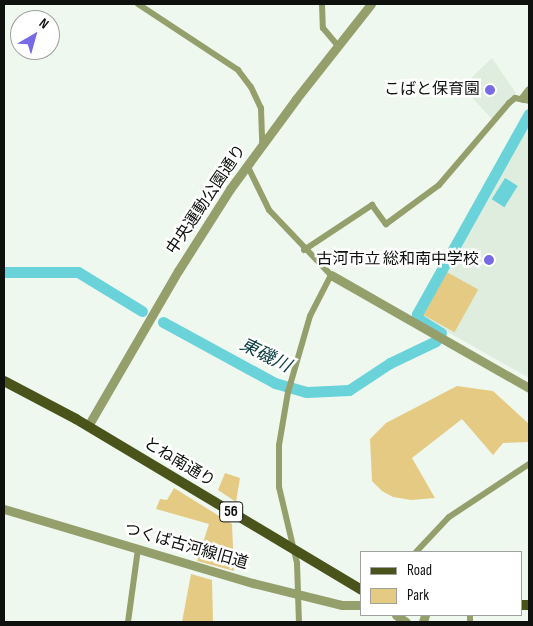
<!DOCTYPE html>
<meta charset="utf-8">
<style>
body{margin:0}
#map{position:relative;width:533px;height:626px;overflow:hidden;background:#eff8ef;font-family:"Sofia Sans Condensed","Noto Sans JP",sans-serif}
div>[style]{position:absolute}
.built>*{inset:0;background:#deedde}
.green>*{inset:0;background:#e5ca83;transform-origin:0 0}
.water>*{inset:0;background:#6ad3da;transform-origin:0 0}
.river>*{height:11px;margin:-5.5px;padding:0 5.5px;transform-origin:5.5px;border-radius:5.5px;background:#6ad3da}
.minor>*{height:6px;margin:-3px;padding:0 3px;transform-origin:3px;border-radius:3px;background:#949f6c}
.tertiary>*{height:9px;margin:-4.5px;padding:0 4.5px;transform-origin:4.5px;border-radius:4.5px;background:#949f6c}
.primary>*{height:10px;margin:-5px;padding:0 5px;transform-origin:5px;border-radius:5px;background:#4a531a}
.dots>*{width:14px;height:14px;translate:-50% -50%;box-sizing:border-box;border:2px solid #fff;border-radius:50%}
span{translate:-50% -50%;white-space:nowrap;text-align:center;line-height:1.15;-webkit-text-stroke:5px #fff;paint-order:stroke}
.shield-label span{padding:1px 4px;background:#fff;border:1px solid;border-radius:4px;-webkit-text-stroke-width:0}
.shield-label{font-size:15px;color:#0e110e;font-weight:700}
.poi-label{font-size:16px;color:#0e110e}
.right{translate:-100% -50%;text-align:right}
.street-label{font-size:16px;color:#0e110e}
.water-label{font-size:18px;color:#0e4043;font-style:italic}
.frame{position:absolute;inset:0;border:5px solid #0e110e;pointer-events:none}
.legend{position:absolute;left:360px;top:551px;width:162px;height:65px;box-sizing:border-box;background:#fff;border:1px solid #9fa09f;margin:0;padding:6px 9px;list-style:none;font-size:15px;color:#0e110e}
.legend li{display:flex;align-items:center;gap:10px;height:25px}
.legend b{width:25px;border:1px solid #9fa09f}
.north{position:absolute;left:10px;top:10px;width:50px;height:50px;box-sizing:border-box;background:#fff;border:1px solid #9fa09f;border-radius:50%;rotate:38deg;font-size:14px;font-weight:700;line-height:20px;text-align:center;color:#0e110e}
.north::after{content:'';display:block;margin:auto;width:18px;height:22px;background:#776ae5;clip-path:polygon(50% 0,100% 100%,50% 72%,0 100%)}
</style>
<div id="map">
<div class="built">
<i style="clip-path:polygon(492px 58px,516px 93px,494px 121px,462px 87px)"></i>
<i style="clip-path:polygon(529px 120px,529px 378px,418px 315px)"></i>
</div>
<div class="green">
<i style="left:445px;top:271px;width:38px;height:49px;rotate:29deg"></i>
<i style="clip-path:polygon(457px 386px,493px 391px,529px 424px,529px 442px,503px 443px,493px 455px,462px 419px,412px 458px,435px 498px,411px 500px,393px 497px,382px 491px,372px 481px,370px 439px,386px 423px)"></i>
<i style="clip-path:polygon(225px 473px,240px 478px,236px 502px,218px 490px)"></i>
<i style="clip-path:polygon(174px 488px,232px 524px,234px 571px,197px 561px,209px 524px,156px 509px,160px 499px,167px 500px)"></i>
<i style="clip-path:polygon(191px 574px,212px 580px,213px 622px,182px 622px)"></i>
</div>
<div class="water">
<i style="left:505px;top:178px;width:15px;height:25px;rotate:32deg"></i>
</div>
<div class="river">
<i style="left:4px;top:272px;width:74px"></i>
<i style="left:78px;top:272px;width:75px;rotate:31.4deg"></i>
<i style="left:163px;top:322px;width:128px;rotate:28.6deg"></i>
<i style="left:275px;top:383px;width:33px;rotate:16deg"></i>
<i style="left:307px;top:392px;width:42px;rotate:-2.7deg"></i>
<i style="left:349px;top:390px;width:49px;rotate:-33.4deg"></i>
<i style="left:390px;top:363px;width:51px;rotate:-25.6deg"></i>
<i style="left:441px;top:333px;width:26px;rotate:-148deg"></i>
<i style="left:419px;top:319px;width:5px;rotate:-112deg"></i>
<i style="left:417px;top:314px;width:229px;rotate:-60.8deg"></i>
</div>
<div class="minor">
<i style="left:138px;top:4px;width:120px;rotate:33.4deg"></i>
<i style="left:238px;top:70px;width:21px;rotate:53deg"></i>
<i style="left:251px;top:87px;width:23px;rotate:65deg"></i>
<i style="left:261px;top:108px;width:37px;rotate:88deg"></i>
<i style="left:322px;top:4px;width:24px;rotate:88deg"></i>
<i style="left:323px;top:28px;width:23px;rotate:50deg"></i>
<i style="left:247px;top:165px;width:50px;rotate:63.9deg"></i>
<i style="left:269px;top:210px;width:90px;rotate:46.4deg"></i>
<i style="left:331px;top:275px;width:46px;rotate:117.1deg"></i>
<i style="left:310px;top:316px;width:79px;rotate:106.1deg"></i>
<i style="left:288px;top:392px;width:54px;rotate:99.6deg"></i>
<i style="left:279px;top:445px;width:42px;rotate:90deg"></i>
<i style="left:279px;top:487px;width:78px;rotate:76.7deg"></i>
<i style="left:297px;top:563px;width:59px;rotate:88.1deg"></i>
<i style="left:304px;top:250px;width:82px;rotate:-33.5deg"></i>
<i style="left:372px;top:205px;width:24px;rotate:54deg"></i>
<i style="left:386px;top:224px;width:66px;rotate:-36.3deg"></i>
<i style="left:439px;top:185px;width:108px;rotate:-49.5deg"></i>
<i style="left:509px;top:103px;width:8px;rotate:-40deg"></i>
<i style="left:515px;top:98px;width:14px;rotate:12deg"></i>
<i style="left:416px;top:552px;width:48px;rotate:-46.7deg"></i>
<i style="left:449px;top:517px;width:96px;rotate:-33.5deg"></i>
<i style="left:128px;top:622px;width:74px;rotate:-82.2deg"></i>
<i style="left:470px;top:622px;width:7px;rotate:-90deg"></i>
</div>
<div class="tertiary">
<i style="left:523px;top:98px;width:10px;rotate:-53deg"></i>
<i style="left:331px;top:275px;width:228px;rotate:29.7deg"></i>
<i style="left:88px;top:426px;width:179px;rotate:-59.9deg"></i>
<i style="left:178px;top:271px;width:97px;rotate:-57.6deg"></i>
<i style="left:230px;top:189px;width:112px;rotate:-53.7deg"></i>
<i style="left:296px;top:99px;width:121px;rotate:-51.7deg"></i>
<i style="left:4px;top:509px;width:260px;rotate:16.6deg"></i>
<i style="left:253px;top:583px;width:92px;rotate:13.9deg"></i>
<i style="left:342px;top:605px;width:20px"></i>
<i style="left:396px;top:615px;width:12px;rotate:35deg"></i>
<i style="left:423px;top:622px;width:7px;rotate:-74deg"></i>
</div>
<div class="primary">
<i style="left:4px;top:381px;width:81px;rotate:27.8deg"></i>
<i style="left:76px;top:419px;width:333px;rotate:30.9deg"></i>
<i style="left:522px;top:605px;width:7px"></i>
</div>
<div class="dots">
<i style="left:490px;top:90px;background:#776ae5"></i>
<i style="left:489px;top:260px;background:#776ae5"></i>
</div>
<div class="shield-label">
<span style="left:231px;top:512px">56</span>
</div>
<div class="poi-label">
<span class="right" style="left:480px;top:90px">こばと保育園</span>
<span class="right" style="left:479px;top:260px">古河市立 総和南中学校</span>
</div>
<div class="street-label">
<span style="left:207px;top:200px;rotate:-56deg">中央運動公園通り</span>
<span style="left:179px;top:463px;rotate:31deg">とね南通り</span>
<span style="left:186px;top:547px;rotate:16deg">つくば古河線旧道</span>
</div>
<div class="water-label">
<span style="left:265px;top:356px;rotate:26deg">東磯川</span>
</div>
<div class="frame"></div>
<ul class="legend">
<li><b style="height:6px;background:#4a531a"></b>Road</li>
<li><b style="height:14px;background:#e5ca83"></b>Park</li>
</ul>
<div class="north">N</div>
</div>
